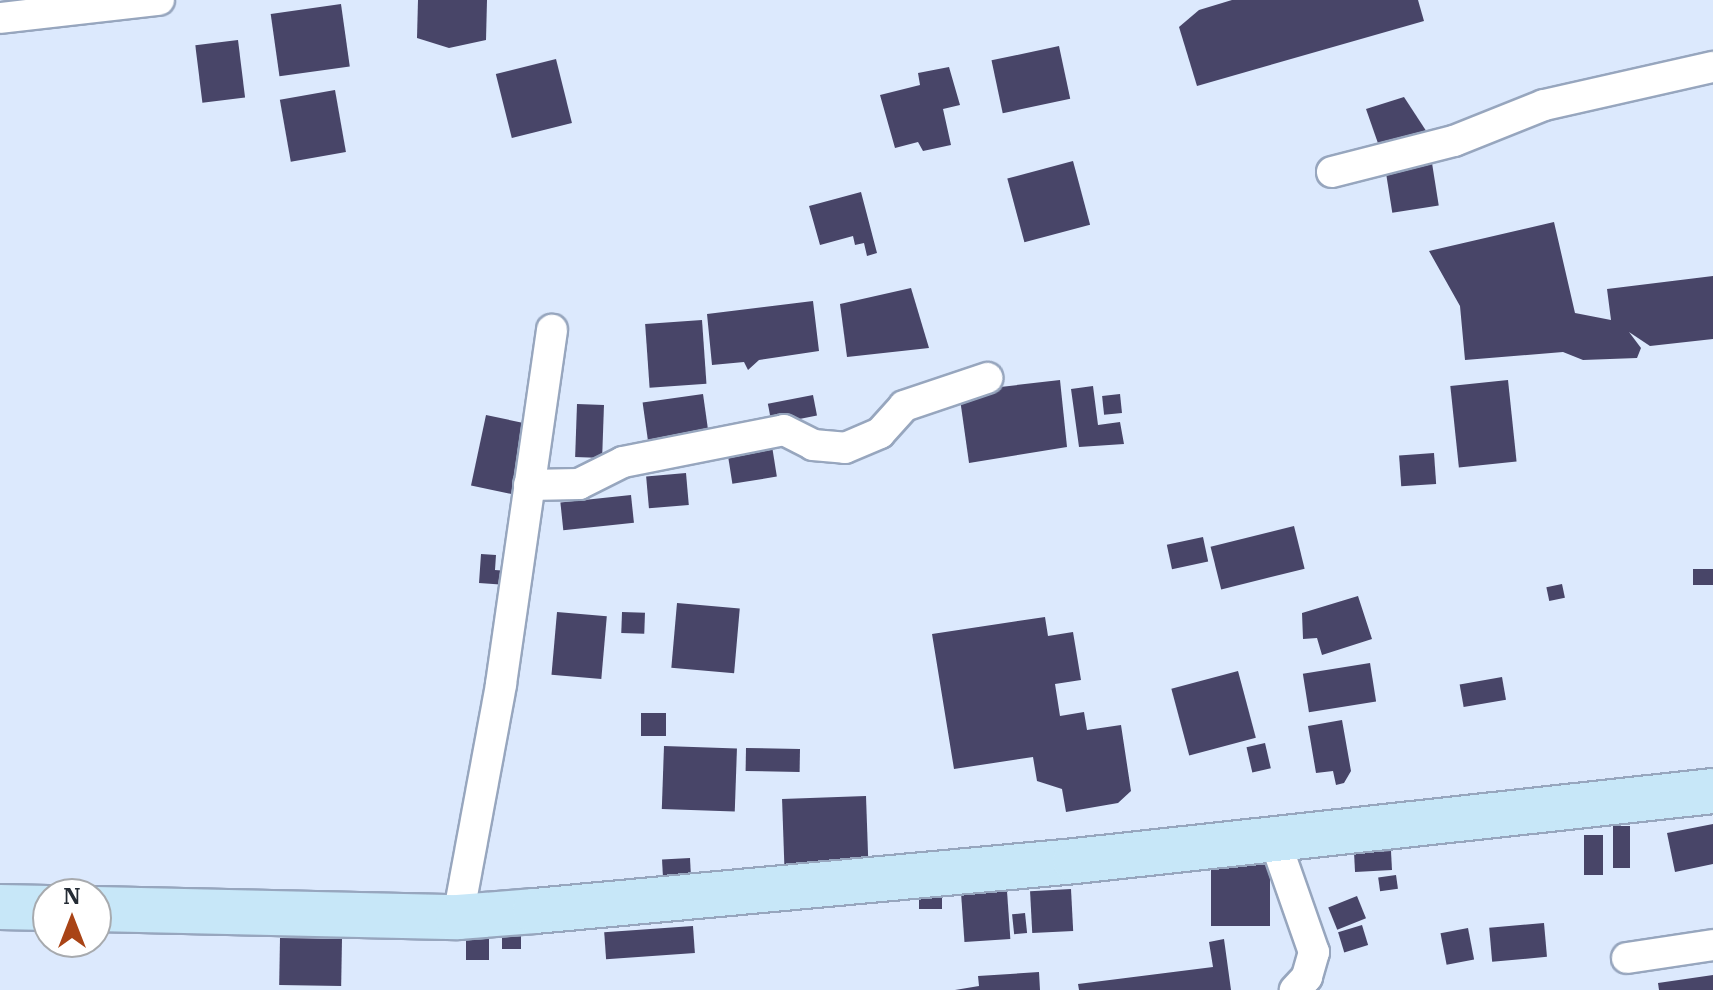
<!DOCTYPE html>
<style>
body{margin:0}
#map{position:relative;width:1713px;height:990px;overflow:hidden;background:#dce9fd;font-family:"IBM Plex Serif",serif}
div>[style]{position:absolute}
.building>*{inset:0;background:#484568;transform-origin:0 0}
.roads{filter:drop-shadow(2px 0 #97a6be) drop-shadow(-2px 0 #97a6be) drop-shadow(0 2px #97a6be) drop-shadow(0 -2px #97a6be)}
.street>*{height:30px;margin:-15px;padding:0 15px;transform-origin:15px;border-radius:15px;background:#fff}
.primary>*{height:44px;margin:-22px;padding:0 22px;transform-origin:22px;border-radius:22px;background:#c7e7f8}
span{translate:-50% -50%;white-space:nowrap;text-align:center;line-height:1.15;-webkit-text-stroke:8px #fff;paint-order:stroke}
.north{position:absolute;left:32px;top:878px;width:80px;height:80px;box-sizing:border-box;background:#fff;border:2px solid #a7aaae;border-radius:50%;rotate:0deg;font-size:22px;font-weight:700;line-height:32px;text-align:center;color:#242b34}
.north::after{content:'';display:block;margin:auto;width:28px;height:36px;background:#a94416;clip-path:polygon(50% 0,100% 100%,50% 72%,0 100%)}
</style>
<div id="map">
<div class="building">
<i style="clip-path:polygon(418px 0,487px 0,486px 40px,449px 48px,417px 38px)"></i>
<i style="clip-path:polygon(1232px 0,1418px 0,1424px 21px,1197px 86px,1179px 27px,1199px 10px)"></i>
<i style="left:341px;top:4px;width:63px;height:71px;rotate:82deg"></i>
<i style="left:238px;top:40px;width:58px;height:43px;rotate:83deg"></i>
<i style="left:1059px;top:46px;width:54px;height:69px;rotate:78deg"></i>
<i style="left:556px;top:59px;width:66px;height:62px;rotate:76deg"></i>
<i style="clip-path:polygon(949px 67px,960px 105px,943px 109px,951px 145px,923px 151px,918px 142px,895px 148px,880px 95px,920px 85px,918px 73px)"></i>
<i style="left:335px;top:90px;width:63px;height:56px;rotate:80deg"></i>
<i style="clip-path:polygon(1404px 97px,1436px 146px,1380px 149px,1366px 109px)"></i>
<i style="left:1073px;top:161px;width:66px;height:68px;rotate:75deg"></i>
<i style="left:1432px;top:163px;width:43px;height:47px;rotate:81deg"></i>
<i style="clip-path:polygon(861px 192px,877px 253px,867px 256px,864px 243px,855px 245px,853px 236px,820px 245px,809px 206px)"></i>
<i style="clip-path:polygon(1554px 222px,1575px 313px,1611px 320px,1607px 289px,1713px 276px,1713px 339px,1650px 346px,1629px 332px,1641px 348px,1637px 358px,1583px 360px,1563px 352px,1465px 360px,1460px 306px,1429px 251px)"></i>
<i style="clip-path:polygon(911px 288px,929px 348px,847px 357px,840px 304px)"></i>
<i style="clip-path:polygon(813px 301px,819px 351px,759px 360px,748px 370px,744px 362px,712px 365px,707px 314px)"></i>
<i style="left:702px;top:320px;width:64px;height:57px;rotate:86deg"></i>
<i style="clip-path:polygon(1060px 380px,1067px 447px,969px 463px,960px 399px,974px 390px)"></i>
<i style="left:1508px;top:380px;width:82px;height:58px;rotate:84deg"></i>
<i style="clip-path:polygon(1093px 386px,1098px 425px,1120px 422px,1124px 444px,1079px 447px,1071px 389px)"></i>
<i style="left:703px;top:394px;width:41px;height:61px;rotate:82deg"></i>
<i style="left:1120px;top:394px;width:19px;height:18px;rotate:84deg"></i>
<i style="left:813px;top:395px;width:21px;height:46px;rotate:79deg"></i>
<i style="left:577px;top:404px;width:27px;height:53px;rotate:2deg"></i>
<i style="left:486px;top:415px;width:53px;height:72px;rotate:12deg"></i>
<i style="left:772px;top:446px;width:31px;height:45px;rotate:81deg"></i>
<i style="left:1434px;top:453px;width:31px;height:35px;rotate:86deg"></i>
<i style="left:686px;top:473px;width:32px;height:40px;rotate:85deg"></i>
<i style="left:631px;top:495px;width:28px;height:71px;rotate:84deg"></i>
<i style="left:1294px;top:526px;width:44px;height:86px;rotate:76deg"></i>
<i style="left:1203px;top:537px;width:25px;height:37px;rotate:78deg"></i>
<i style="clip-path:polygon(481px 554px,496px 555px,495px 570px,508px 571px,507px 585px,479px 583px)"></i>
<i style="left:1693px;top:569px;width:20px;height:16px"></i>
<i style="left:1562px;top:584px;width:14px;height:16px;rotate:78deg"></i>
<i style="clip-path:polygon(1358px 596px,1372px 639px,1322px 655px,1317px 638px,1303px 639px,1302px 613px)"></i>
<i style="left:677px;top:603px;width:63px;height:65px;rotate:5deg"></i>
<i style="left:557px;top:612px;width:50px;height:63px;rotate:5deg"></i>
<i style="left:622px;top:612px;width:23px;height:21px;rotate:2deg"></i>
<i style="clip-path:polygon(1045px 617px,1048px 636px,1073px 632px,1081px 680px,1055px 684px,1060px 716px,1084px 712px,1087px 730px,1121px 725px,1131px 791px,1118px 803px,1066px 812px,1062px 789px,1037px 781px,1033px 757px,954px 769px,932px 634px)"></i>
<i style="left:1370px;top:663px;width:39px;height:68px;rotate:81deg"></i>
<i style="left:1238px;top:671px;width:69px;height:69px;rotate:75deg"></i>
<i style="left:1502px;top:677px;width:23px;height:43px;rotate:80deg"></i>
<i style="left:641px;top:713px;width:25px;height:23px"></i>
<i style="clip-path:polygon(1342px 720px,1351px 771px,1344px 783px,1336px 785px,1333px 771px,1316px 773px,1308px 726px)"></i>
<i style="left:1265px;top:743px;width:26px;height:19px;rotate:77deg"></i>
<i style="left:664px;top:746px;width:73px;height:63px;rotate:2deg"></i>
<i style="left:746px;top:748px;width:54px;height:23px;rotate:1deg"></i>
<i style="left:866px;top:796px;width:71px;height:84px;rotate:88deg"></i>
<i style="clip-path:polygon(1713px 824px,1713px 864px,1675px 872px,1667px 833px)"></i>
<i style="left:1613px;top:826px;width:17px;height:42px"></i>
<i style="left:1584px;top:835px;width:19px;height:40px"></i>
<i style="left:1391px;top:851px;width:19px;height:37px;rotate:87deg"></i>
<i style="left:690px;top:858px;width:17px;height:28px;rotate:87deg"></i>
<i style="left:1211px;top:863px;width:59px;height:63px"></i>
<i style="left:1396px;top:875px;width:14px;height:18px;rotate:82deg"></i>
<i style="left:1071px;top:889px;width:42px;height:41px;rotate:87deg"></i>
<i style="left:1007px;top:891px;width:48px;height:46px;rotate:86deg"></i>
<i style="left:919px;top:895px;width:23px;height:14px"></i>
<i style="left:1357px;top:896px;width:24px;height:31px;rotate:68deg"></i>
<i style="left:1025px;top:913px;width:20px;height:13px;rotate:84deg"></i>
<i style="left:1544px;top:923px;width:34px;height:55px;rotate:85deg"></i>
<i style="left:1362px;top:925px;width:21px;height:25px;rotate:73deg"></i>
<i style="left:693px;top:926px;width:27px;height:89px;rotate:86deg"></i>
<i style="left:1468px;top:928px;width:32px;height:28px;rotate:79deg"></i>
<i style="left:502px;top:933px;width:19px;height:16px"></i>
<i style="left:280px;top:938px;width:62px;height:47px;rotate:1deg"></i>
<i style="left:466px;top:939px;width:23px;height:21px"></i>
<i style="clip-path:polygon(1224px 939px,1231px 990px,1079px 990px,1078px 984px,1213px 967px,1209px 942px)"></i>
<i style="clip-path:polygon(1039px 972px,1040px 990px,955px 990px,979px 986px,978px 976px)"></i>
<i style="clip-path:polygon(1713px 975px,1713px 990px,1659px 990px,1658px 983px)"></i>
</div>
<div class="roads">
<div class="street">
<i style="left:0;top:18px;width:160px;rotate:-6.5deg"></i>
<i style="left:1332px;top:172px;width:126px;rotate:-14.3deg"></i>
<i style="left:1454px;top:141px;width:97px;rotate:-21.8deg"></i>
<i style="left:1544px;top:105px;width:173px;rotate:-12.7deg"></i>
<i style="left:529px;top:485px;width:50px;rotate:-1.1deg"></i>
<i style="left:579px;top:484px;width:49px;rotate:-26.6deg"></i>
<i style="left:623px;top:462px;width:164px;rotate:-11.2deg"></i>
<i style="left:784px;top:430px;width:33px;rotate:27deg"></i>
<i style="left:813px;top:445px;width:32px;rotate:5deg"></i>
<i style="left:845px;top:448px;width:38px;rotate:-23deg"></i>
<i style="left:880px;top:433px;width:36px;rotate:-48deg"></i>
<i style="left:904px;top:406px;width:88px;rotate:-18.6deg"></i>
<i style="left:1274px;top:838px;width:121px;rotate:70.7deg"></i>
<i style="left:1314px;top:952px;width:26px;rotate:106deg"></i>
<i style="left:1307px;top:977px;width:18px;rotate:133deg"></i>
<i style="left:458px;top:917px;width:237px;rotate:-79.5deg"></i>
<i style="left:501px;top:684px;width:358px;rotate:-81.8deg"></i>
<i style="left:1627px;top:958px;width:87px;rotate:-8.6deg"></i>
</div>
<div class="primary">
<i style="left:0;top:907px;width:48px;rotate:1.2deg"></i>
<i style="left:96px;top:909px;width:362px;rotate:1.3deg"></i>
<i style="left:458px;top:917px;width:77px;rotate:-4.5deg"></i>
<i style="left:535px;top:911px;width:542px;rotate:-5.29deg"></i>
<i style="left:1075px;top:861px;width:642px;rotate:-6.26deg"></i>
</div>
</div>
<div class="north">N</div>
</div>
